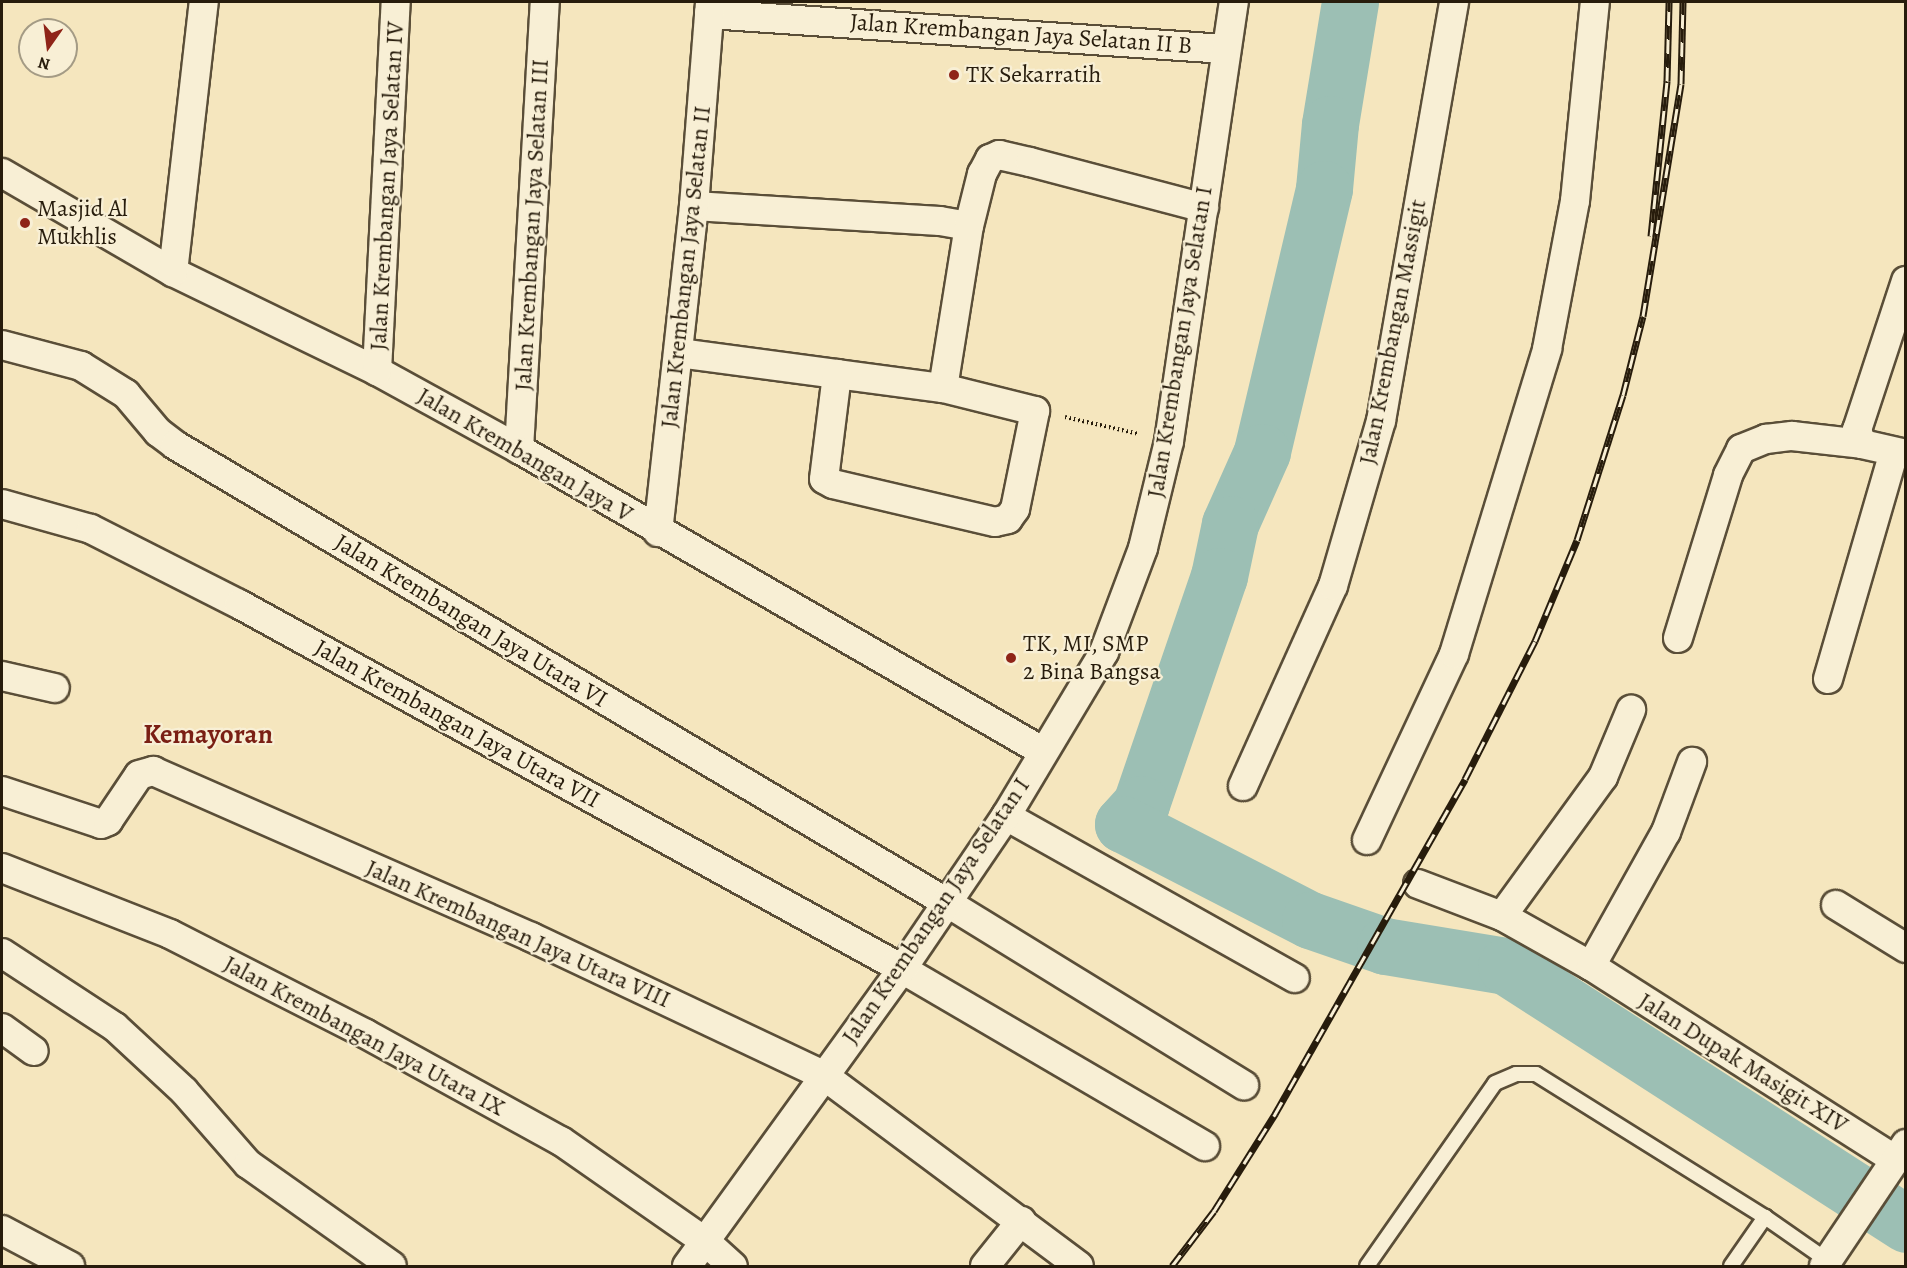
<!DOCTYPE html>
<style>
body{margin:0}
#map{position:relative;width:1907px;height:1268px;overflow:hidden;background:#f5e6be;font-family:Alegreya,serif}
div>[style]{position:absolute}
.river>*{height:57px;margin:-28.5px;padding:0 28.5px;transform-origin:28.5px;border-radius:28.5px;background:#9cbfb4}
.path>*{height:4px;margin-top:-2px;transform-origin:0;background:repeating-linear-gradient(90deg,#271c0c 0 1.5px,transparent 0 4.5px)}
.roads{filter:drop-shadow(2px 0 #5a4e38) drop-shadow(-2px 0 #5a4e38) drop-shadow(0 2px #5a4e38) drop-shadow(0 -2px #5a4e38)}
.lane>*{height:14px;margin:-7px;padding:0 7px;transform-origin:7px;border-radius:7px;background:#f8efd5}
.street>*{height:28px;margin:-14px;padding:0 14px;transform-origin:14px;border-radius:14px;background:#f8efd5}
.rail>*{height:7px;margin-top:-3.5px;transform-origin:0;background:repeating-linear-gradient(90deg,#f8efd5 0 14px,#271c0c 0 28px);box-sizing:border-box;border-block:2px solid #271c0c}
.dots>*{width:16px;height:16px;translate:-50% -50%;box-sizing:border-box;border:3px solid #f8efd5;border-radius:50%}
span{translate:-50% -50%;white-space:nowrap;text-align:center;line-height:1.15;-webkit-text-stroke:4.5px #f8efd5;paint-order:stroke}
.street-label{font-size:24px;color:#271c0c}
.poi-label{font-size:24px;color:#271c0c}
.left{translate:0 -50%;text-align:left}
.quarter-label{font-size:27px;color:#7a1f14;font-weight:700}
.frame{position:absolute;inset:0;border:3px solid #271c0c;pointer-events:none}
.north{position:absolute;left:18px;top:18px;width:60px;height:60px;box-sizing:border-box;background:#f8efd5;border:2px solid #a49b85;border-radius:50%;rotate:194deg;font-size:16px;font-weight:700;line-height:24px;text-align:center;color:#271c0c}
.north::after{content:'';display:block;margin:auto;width:21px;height:27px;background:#8f2418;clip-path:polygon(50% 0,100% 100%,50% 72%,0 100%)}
</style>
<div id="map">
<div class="river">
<i style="left:1350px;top:2px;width:124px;rotate:99.3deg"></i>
<i style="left:1330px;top:124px;width:65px;rotate:95.3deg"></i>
<i style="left:1324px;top:189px;width:270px;rotate:103.3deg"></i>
<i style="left:1262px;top:452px;width:79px;rotate:114deg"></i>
<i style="left:1230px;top:524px;width:53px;rotate:101.9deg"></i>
<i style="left:1219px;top:576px;width:241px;rotate:108.9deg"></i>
<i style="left:1141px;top:804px;width:27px;rotate:132deg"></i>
<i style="left:1123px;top:824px;width:210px;rotate:27.2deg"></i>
<i style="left:1310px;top:920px;width:79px;rotate:19.1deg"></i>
<i style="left:1385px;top:946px;width:123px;rotate:9.4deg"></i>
<i style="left:1506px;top:966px;width:476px;rotate:32.8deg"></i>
</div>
<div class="path">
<i style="left:1065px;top:417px;width:76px;rotate:12.9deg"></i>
</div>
<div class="roads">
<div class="lane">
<i style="left:1367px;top:1266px;width:223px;rotate:-55deg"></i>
<i style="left:1495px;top:1083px;width:23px;rotate:-23deg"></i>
<i style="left:1516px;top:1074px;width:20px"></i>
<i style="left:1536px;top:1074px;width:270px;rotate:32deg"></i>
<i style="left:1765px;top:1217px;width:77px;rotate:34.9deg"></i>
<i style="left:1731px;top:1266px;width:60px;rotate:-55.2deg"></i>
</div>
<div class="street">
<i style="left:709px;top:14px;width:517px;rotate:3.88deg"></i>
<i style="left:2px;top:173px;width:198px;rotate:30.1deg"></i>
<i style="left:173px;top:272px;width:227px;rotate:25.9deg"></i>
<i style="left:377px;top:371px;width:162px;rotate:28.8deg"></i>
<i style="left:519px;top:449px;width:604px;rotate:30deg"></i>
<i style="left:694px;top:206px;width:246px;rotate:3.5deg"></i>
<i style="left:940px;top:221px;width:29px;rotate:10deg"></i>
<i style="left:173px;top:272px;width:272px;rotate:-83.5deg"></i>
<i style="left:2px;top:345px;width:82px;rotate:14.9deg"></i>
<i style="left:81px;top:366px;width:53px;rotate:31.9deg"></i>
<i style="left:126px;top:394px;width:50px;rotate:49.9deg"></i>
<i style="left:158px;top:432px;width:21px;rotate:37deg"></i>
<i style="left:175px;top:445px;width:896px;rotate:30.66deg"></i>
<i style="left:946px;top:902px;width:350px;rotate:31.6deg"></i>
<i style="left:679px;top:353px;width:266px;rotate:7.6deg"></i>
<i style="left:943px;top:388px;width:95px;rotate:14deg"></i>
<i style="left:1035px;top:411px;width:100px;rotate:101.5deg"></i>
<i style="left:1015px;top:509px;width:12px;rotate:125deg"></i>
<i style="left:1008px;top:519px;width:13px;rotate:167deg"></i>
<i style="left:995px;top:522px;width:166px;rotate:-166.8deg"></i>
<i style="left:833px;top:484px;width:10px;rotate:-151deg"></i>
<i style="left:824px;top:479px;width:106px;rotate:-82.9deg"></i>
<i style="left:377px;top:371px;width:369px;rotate:-87.1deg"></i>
<i style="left:943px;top:388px;width:164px;rotate:-80.9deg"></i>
<i style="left:969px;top:226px;width:54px;rotate:-76deg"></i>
<i style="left:982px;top:174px;width:17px;rotate:-62deg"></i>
<i style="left:990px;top:159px;width:10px;rotate:-24deg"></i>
<i style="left:999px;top:155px;width:32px;rotate:13deg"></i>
<i style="left:1030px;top:162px;width:180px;rotate:14.8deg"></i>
<i style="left:1862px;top:444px;width:15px;rotate:-110deg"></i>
<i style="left:1857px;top:430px;width:157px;rotate:-71.8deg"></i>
<i style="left:519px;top:449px;width:448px;rotate:-86.7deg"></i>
<i style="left:2px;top:504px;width:92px;rotate:15.7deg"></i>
<i style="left:91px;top:529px;width:166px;rotate:26.9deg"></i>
<i style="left:239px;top:604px;width:749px;rotate:28.82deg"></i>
<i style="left:895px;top:965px;width:359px;rotate:30.3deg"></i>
<i style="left:658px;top:532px;width:328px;rotate:-83.7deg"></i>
<i style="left:694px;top:206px;width:205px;rotate:-85.5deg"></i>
<i style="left:1678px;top:638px;width:170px;rotate:-72.9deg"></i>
<i style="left:1728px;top:475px;width:29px;rotate:-63deg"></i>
<i style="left:1741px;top:449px;width:27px;rotate:-22deg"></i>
<i style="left:1766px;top:439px;width:26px;rotate:-7deg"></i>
<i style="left:1792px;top:436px;width:70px;rotate:6.5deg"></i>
<i style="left:1862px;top:444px;width:45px;rotate:12.8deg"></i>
<i style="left:2px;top:676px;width:54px;rotate:12.8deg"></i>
<i style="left:1828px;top:679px;width:236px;rotate:-73.8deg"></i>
<i style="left:1243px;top:786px;width:219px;rotate:-65.8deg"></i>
<i style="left:1333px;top:586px;width:172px;rotate:-73.8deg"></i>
<i style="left:1381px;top:421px;width:425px;rotate:-80.1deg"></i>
<i style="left:2px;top:791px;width:104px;rotate:18.4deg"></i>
<i style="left:101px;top:824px;width:8px;rotate:-23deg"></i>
<i style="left:108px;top:821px;width:55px;rotate:-56deg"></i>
<i style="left:139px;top:775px;width:15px;rotate:-16deg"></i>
<i style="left:153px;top:771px;width:413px;rotate:23.7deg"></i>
<i style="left:531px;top:937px;width:323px;rotate:25.3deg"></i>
<i style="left:823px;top:1075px;width:319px;rotate:36.7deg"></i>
<i style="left:1006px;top:816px;width:331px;rotate:29.3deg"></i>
<i style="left:1367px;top:840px;width:205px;rotate:-64.9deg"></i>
<i style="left:1454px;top:654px;width:319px;rotate:-73deg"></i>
<i style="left:1547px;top:349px;width:151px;rotate:-79.3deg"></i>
<i style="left:1575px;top:201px;width:200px;rotate:-84.3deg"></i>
<i style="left:2px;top:868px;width:180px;rotate:21.4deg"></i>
<i style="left:170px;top:934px;width:220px;rotate:27deg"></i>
<i style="left:366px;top:1034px;width:222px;rotate:28.8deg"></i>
<i style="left:561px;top:1141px;width:177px;rotate:34.9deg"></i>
<i style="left:706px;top:1242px;width:36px;rotate:42deg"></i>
<i style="left:1418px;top:884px;width:90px;rotate:20.9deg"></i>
<i style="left:1502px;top:916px;width:102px;rotate:29.3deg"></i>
<i style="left:1591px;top:966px;width:359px;rotate:32.5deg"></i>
<i style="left:1836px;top:905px;width:82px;rotate:31.6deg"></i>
<i style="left:1502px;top:916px;width:172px;rotate:-54deg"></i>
<i style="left:1603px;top:777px;width:73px;rotate:-67.3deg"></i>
<i style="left:2px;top:953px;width:135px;rotate:33.2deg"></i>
<i style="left:115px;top:1027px;width:94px;rotate:42.8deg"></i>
<i style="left:184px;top:1091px;width:97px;rotate:48.8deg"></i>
<i style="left:248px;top:1164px;width:176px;rotate:35.3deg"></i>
<i style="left:1591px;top:966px;width:154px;rotate:-60.8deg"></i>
<i style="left:1666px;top:832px;width:75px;rotate:-69.6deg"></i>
<i style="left:2px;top:1028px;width:39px;rotate:36deg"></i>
<i style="left:2px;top:1230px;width:77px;rotate:27.9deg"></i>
<i style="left:687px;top:1266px;width:367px;rotate:-54.1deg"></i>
<i style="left:902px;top:969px;width:185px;rotate:-55.8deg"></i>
<i style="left:1006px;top:816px;width:191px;rotate:-59.1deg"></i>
<i style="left:1104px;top:652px;width:111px;rotate:-69.4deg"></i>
<i style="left:1143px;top:548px;width:110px;rotate:-76.3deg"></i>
<i style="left:1169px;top:441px;width:444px;rotate:-81.6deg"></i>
<i style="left:985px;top:1266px;width:58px;rotate:-51.3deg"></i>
<i style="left:1824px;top:1266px;width:147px;rotate:-56.1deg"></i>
</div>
</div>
<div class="rail">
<i style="left:1651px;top:236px;width:156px;rotate:-84.1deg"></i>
<i style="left:1667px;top:81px;width:79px;rotate:-88.5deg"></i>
<i style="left:1172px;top:1266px;width:69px;rotate:-52.6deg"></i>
<i style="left:1214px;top:1211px;width:115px;rotate:-57.8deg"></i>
<i style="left:1275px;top:1114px;width:385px;rotate:-60.4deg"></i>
<i style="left:1465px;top:779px;width:155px;rotate:-63.1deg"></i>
<i style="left:1535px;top:641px;width:109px;rotate:-67.4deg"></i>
<i style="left:1577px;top:540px;width:152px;rotate:-72.4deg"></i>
<i style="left:1623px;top:395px;width:81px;rotate:-75.8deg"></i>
<i style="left:1643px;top:316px;width:235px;rotate:-80.7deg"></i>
<i style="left:1681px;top:84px;width:82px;rotate:-88.6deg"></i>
</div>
<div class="dots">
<i style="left:954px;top:75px;background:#8f2418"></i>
<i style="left:25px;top:223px;background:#8f2418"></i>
<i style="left:1011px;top:658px;background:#8f2418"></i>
</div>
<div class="street-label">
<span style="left:1021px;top:34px;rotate:4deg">Jalan Krembangan Jaya Selatan II B</span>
<span style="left:387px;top:186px;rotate:-87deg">Jalan Krembangan Jaya Selatan IV</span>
<span style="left:532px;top:225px;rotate:-87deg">Jalan Krembangan Jaya Selatan III</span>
<span style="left:686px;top:267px;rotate:-84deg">Jalan Krembangan Jaya Selatan II</span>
<span style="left:1393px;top:332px;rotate:-79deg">Jalan Krembangan Massigit</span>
<span style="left:1180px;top:342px;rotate:-81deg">Jalan Krembangan Jaya Selatan I</span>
<span style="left:525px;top:455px;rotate:30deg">Jalan Krembangan Jaya V</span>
<span style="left:471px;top:621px;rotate:31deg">Jalan Krembangan Jaya Utara VI</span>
<span style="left:457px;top:724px;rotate:29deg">Jalan Krembangan Jaya Utara VII</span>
<span style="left:936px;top:911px;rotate:-56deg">Jalan Krembangan Jaya Selatan I</span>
<span style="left:518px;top:934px;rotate:24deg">Jalan Krembangan Jaya Utara VIII</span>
<span style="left:364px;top:1036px;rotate:28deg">Jalan Krembangan Jaya Utara IX</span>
<span style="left:1743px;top:1063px;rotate:32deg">Jalan Dupak Masigit XIV</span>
</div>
<div class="poi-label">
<span class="left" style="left:966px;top:75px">TK Sekarratih</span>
<span class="left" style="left:37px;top:223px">Masjid Al<br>Mukhlis</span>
<span class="left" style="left:1023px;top:658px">TK, MI, SMP<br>2 Bina Bangsa</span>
</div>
<div class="quarter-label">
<span style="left:208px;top:735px">Kemayoran</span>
</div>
<div class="frame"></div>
<div class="north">N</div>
</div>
